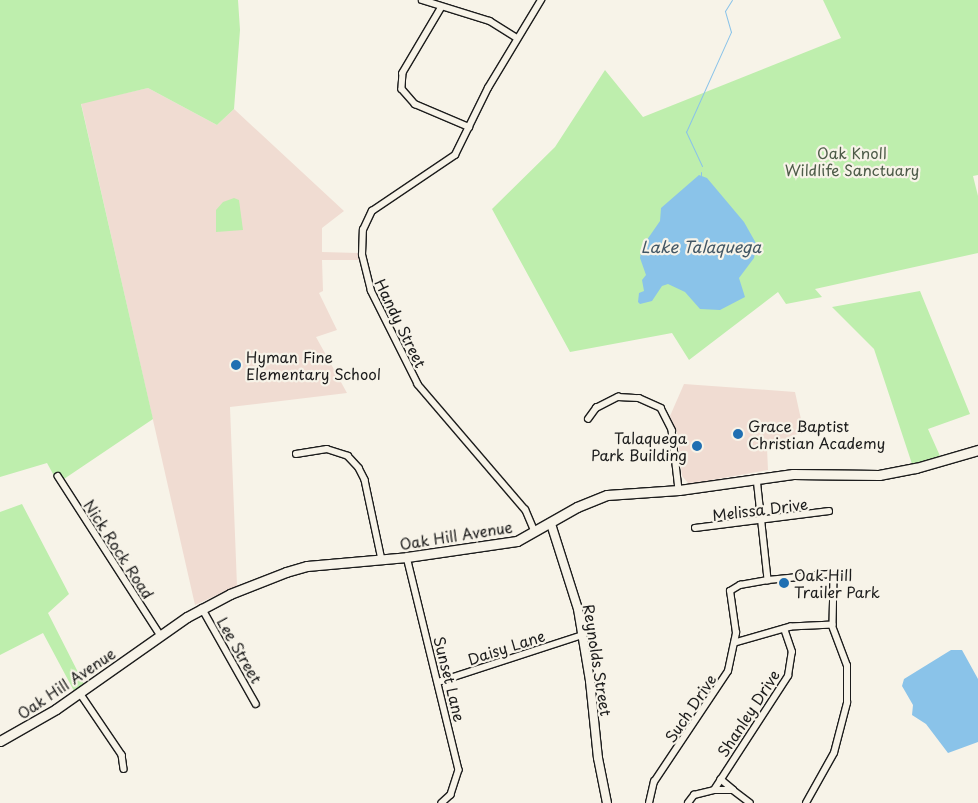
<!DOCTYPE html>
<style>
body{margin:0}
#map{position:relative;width:978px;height:803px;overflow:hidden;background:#f7f3e8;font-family:"Playpen Sans",sans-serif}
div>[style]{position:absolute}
.built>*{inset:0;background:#f0dcd2}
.green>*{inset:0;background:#beeead}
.water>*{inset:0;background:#8ac3e9}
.stream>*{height:1px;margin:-0.5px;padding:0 0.5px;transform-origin:0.5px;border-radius:0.5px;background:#8ac3e9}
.roads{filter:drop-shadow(1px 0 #1c1c1c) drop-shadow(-1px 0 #1c1c1c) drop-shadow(0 1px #1c1c1c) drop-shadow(0 -1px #1c1c1c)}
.minor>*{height:5.5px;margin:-2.75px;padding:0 2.75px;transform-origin:2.75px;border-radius:2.75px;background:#f7f3e8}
.tertiary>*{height:8px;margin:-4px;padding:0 4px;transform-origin:4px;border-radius:4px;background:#f7f3e8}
.secondary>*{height:9px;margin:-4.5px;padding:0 4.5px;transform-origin:4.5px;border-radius:4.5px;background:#f7f3e8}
.dots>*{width:14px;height:14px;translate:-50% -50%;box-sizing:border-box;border:2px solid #f7f3e8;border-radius:50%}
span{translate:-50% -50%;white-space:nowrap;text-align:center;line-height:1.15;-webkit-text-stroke:4.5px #f7f3e8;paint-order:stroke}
.park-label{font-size:15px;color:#4d5b48}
.street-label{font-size:15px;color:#1c1c1c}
.poi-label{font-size:15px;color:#1c1c1c}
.left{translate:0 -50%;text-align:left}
.right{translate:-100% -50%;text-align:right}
.water-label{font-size:16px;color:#425664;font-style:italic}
</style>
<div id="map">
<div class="built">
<i style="clip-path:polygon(148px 88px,217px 125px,234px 109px,344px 211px,322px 228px,322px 252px,358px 253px,359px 260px,322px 260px,323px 291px,319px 293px,337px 330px,316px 337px,347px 393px,230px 407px,237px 586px,195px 605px,81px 103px)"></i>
<i style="clip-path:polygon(684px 384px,795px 392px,804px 433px,793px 435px,767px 448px,768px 470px,689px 484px,682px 476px,677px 432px,670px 416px)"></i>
</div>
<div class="green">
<i style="clip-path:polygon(0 0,238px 0,240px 30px,234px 109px,217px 125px,148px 88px,81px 104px,153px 419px,58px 483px,47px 463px,0 477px)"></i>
<i style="clip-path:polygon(823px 0,978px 0,978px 175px,973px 176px,978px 196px,978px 253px,815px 289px,822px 297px,786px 304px,778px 292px,689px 360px,672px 333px,570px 352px,492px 209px,555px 147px,605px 70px,643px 117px,841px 38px)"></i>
<i style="clip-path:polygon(234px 198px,239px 200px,243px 230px,216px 232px,216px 210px,223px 202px)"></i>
<i style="clip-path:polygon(920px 291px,970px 414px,928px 429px,940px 456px,912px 464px,874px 349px,832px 307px)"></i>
<i style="clip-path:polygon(22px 504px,69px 594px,48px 613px,84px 684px,74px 691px,43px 633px,0 655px,0 512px)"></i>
</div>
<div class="water">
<i style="clip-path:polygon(699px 175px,707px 178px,744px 222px,757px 245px,754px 258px,739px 278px,745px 297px,720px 310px,700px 309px,685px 292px,668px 284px,662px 286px,652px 301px,640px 304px,638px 302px,639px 293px,644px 291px,642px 280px,646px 275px,640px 258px,642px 247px,660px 221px,661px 208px)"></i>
<i style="clip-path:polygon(951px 650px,962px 650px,978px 679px,978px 742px,948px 753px,926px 724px,912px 715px,913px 705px,902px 686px,904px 679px)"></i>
</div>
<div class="stream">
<i style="left:702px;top:166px;width:38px;rotate:-115deg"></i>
<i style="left:686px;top:132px;width:110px;rotate:-65.8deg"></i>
<i style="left:731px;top:32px;width:22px;rotate:-106deg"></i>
<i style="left:725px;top:11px;width:13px;rotate:-58deg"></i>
<i style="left:701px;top:175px;width:3px;rotate:-90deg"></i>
</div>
<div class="roads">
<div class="minor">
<i style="left:422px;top:0;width:71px;rotate:17.2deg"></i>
<i style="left:490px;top:21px;width:32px;rotate:32deg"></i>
<i style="left:442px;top:7px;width:77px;rotate:120.6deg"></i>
<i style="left:403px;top:73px;width:16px;rotate:94deg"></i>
<i style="left:402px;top:89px;width:20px;rotate:49deg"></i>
<i style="left:415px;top:104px;width:59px;rotate:23.1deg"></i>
<i style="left:588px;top:419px;width:14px;rotate:-54deg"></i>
<i style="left:596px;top:408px;width:25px;rotate:-27deg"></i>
<i style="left:618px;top:397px;width:21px;rotate:3deg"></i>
<i style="left:639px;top:398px;width:24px;rotate:24deg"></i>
<i style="left:661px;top:408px;width:25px;rotate:63deg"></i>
<i style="left:672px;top:430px;width:60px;rotate:83.3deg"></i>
<i style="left:296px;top:454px;width:31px;rotate:-9deg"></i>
<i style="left:327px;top:449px;width:22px;rotate:18deg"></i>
<i style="left:348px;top:456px;width:16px;rotate:47deg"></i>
<i style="left:359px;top:468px;width:13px;rotate:63deg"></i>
<i style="left:365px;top:480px;width:82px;rotate:78deg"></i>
<i style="left:58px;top:476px;width:190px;rotate:57.2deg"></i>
<i style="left:757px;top:478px;width:103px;rotate:83.8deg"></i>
<i style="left:695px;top:528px;width:135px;rotate:-7.2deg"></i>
<i style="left:535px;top:533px;width:25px;rotate:-113deg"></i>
<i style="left:525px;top:510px;width:165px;rotate:-130.6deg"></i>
<i style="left:418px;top:385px;width:105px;rotate:-116.6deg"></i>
<i style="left:371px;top:291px;width:37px;rotate:-104deg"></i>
<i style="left:362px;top:255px;width:25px;rotate:-88deg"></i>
<i style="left:363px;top:230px;width:21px;rotate:-65deg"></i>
<i style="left:372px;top:211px;width:100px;rotate:-34deg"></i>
<i style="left:455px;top:155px;width:75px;rotate:-63.8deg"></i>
<i style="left:488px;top:88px;width:103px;rotate:-58.9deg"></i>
<i style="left:407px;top:557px;width:219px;rotate:76.3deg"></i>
<i style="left:459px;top:770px;width:26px;rotate:108deg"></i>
<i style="left:451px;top:795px;width:12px;rotate:138deg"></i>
<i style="left:202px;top:608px;width:110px;rotate:60.6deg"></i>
<i style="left:438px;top:682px;width:152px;rotate:-18deg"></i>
<i style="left:80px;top:693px;width:75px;rotate:55.9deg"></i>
<i style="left:122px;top:755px;width:14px;rotate:82deg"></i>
<i style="left:714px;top:790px;width:19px"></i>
<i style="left:733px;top:790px;width:16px;rotate:-140deg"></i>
<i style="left:733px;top:790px;width:21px;rotate:37deg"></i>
<i style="left:649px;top:803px;width:22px;rotate:-77deg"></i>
<i style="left:654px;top:782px;width:133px;rotate:-56.3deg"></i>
<i style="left:728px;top:671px;width:39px;rotate:-78deg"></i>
<i style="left:736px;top:633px;width:42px;rotate:-98.1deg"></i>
<i style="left:730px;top:591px;width:12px;rotate:-31deg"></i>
<i style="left:740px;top:585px;width:28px;rotate:-10deg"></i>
<i style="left:768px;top:580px;width:61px;rotate:-5.6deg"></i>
<i style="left:829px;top:574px;width:6px;rotate:31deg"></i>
<i style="left:834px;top:577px;width:48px;rotate:91.2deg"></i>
<i style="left:833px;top:625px;width:42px;rotate:177.3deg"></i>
<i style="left:791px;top:627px;width:58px;rotate:164.1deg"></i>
<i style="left:688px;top:803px;width:10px;rotate:-53deg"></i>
<i style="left:694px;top:795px;width:21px;rotate:-14deg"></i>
<i style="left:714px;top:790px;width:136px;rotate:-57deg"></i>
<i style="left:788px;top:676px;width:24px;rotate:-81deg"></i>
<i style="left:792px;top:652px;width:24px;rotate:-109deg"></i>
<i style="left:806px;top:803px;width:57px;rotate:-60.8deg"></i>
<i style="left:834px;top:753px;width:52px;rotate:-75.4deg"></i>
<i style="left:847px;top:703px;width:37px;rotate:-90deg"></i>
<i style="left:847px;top:666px;width:43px;rotate:-110.6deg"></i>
</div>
<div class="tertiary">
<i style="left:551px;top:524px;width:89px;rotate:72.4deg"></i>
<i style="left:578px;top:609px;width:73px;rotate:80.5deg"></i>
<i style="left:590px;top:681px;width:77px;rotate:84.1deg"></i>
<i style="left:598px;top:758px;width:46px;rotate:78.7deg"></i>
</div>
<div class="secondary">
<i style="left:0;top:741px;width:64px;rotate:-29.7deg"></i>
<i style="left:56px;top:709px;width:160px;rotate:-35.1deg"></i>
<i style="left:187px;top:617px;width:49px;rotate:-28.1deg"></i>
<i style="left:230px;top:594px;width:60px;rotate:-21.4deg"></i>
<i style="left:286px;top:572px;width:22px;rotate:-16deg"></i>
<i style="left:307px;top:566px;width:100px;rotate:-5.1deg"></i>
<i style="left:407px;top:557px;width:111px;rotate:-8.3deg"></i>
<i style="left:517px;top:541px;width:69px;rotate:-29.5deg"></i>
<i style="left:577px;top:507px;width:32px;rotate:-22deg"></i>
<i style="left:607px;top:495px;width:72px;rotate:-4deg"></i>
<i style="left:679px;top:490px;width:115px;rotate:-8deg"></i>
<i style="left:793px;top:474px;width:86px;rotate:0.7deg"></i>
<i style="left:879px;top:475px;width:38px;rotate:-11deg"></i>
<i style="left:916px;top:468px;width:65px;rotate:-16.2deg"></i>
</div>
</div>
<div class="dots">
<i style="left:236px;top:365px;background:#1f6fb2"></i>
<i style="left:738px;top:434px;background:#1f6fb2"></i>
<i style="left:697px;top:446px;background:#1f6fb2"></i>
<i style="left:784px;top:583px;background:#1f6fb2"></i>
</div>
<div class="park-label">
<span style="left:852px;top:161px">Oak Knoll<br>Wildlife Sanctuary</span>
</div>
<div class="street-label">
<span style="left:401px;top:323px;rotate:64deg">Handy Street</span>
<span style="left:760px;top:509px;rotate:-7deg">Melissa Drive</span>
<span style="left:456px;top:535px;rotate:-9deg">Oak Hill Avenue</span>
<span style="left:119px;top:549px;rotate:57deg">Nick Rock Road</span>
<span style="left:506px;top:647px;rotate:-18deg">Daisy Lane</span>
<span style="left:240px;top:650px;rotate:60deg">Lee Street</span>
<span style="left:598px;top:660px;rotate:81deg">Reynolds Street</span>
<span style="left:450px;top:679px;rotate:76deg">Sunset Lane</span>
<span style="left:66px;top:683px;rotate:-34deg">Oak Hill Avenue</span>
<span style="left:690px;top:708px;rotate:-56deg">Such Drive</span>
<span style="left:748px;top:713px;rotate:-57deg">Shanley Drive</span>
</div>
<div class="poi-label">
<span class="left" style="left:246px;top:365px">Hyman Fine<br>Elementary School</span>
<span class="left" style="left:748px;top:434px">Grace Baptist<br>Christian Academy</span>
<span class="right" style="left:687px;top:446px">Talaquega<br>Park Building</span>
<span class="left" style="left:794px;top:583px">Oak Hill<br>Trailer Park</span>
</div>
<div class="water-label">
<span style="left:701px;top:246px">Lake Talaquega</span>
</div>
</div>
